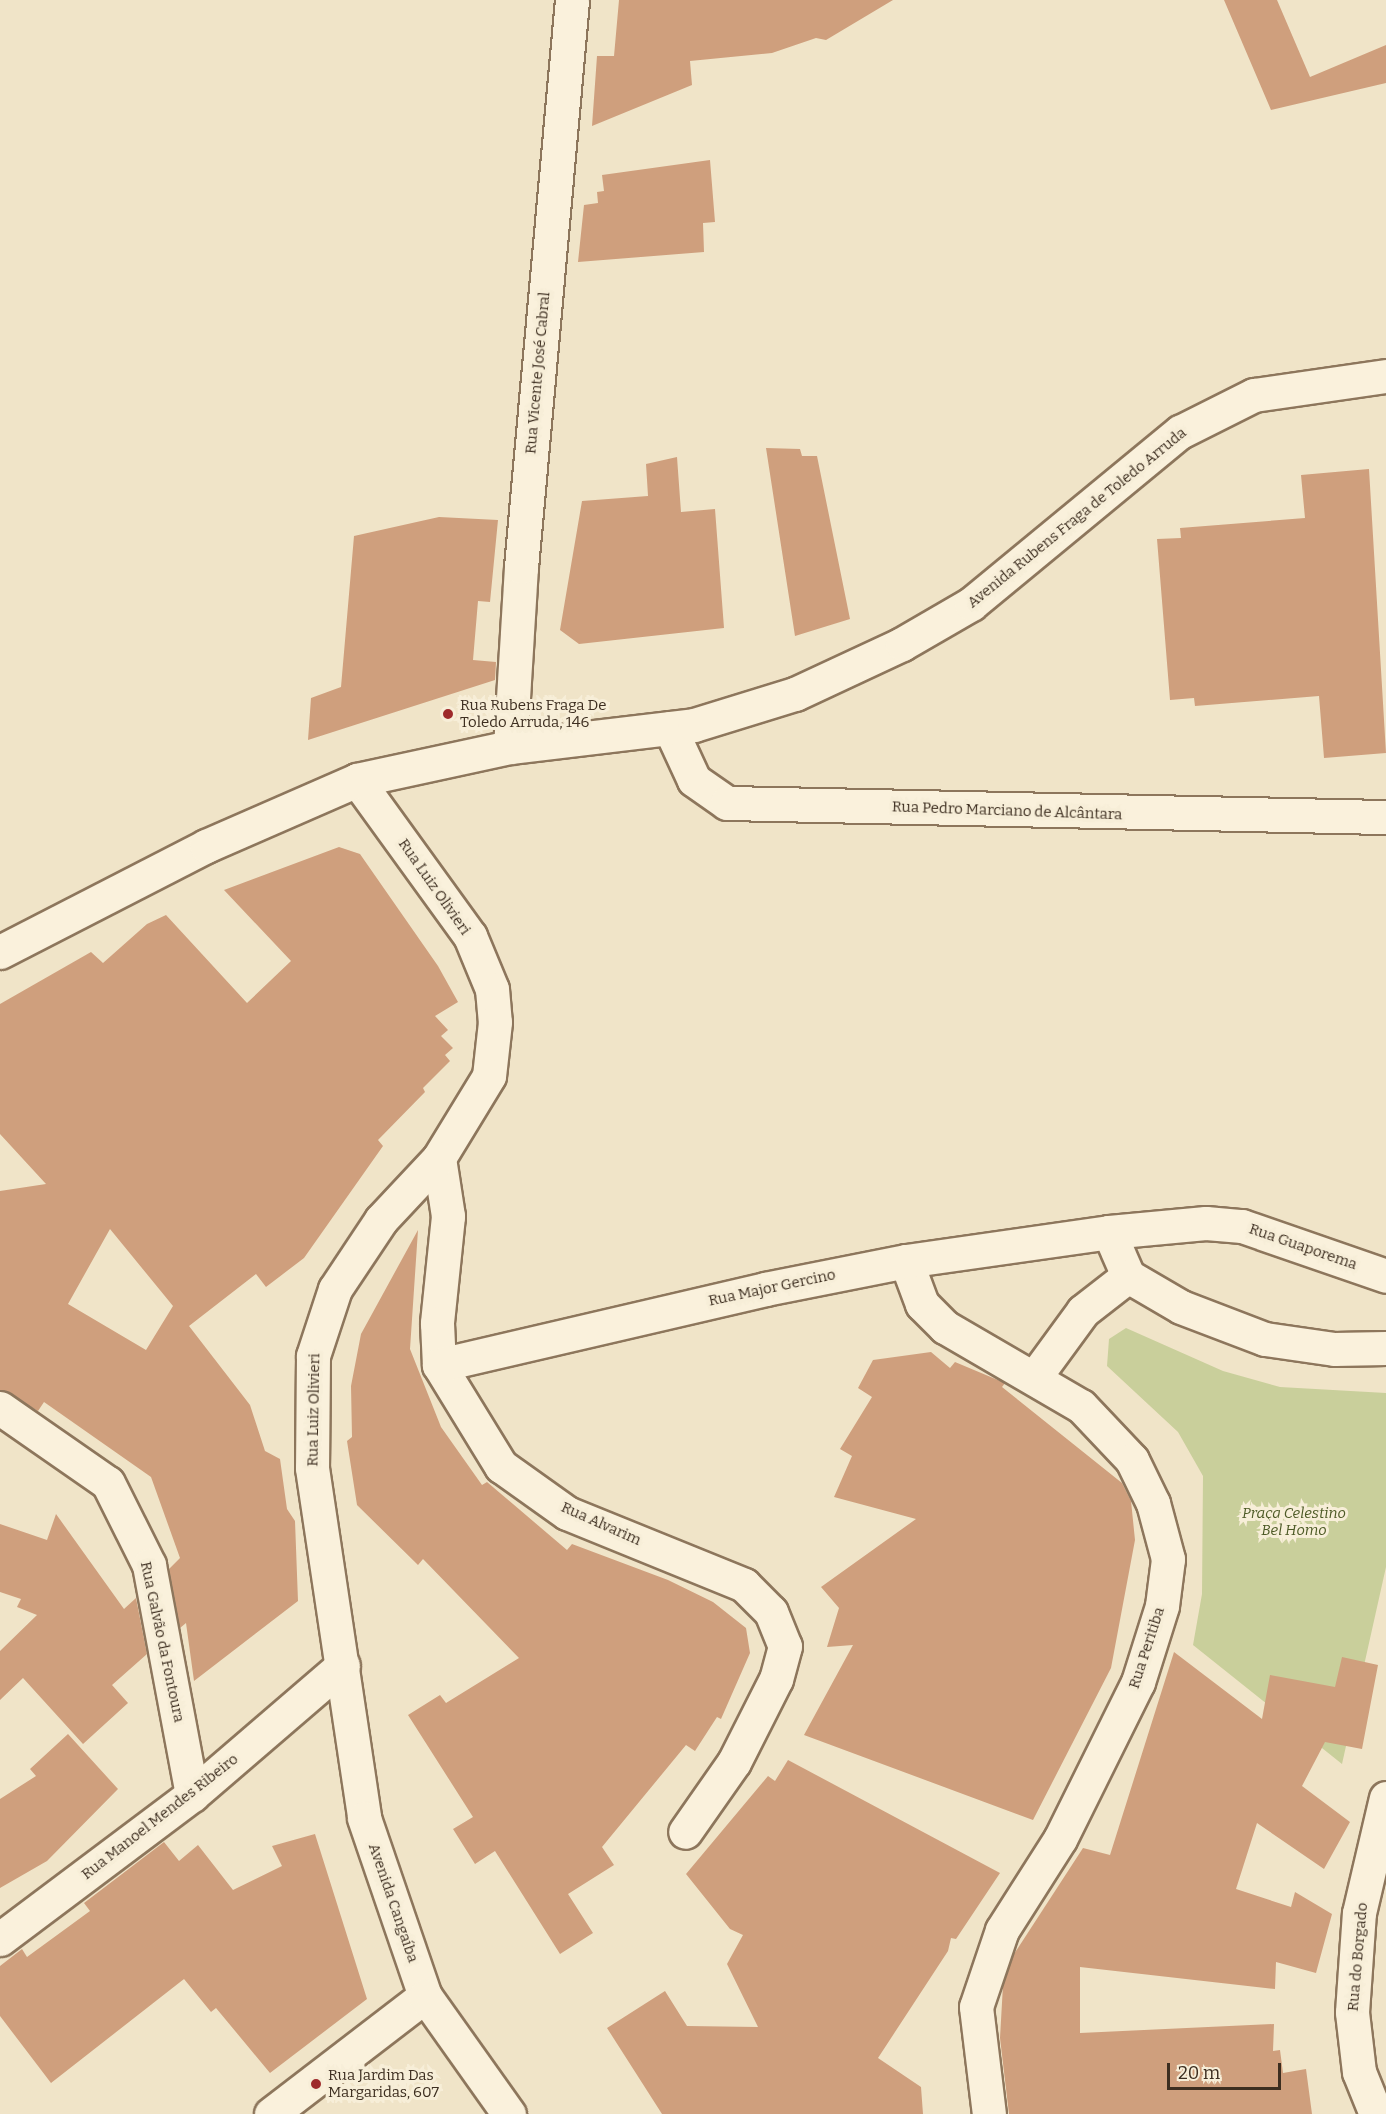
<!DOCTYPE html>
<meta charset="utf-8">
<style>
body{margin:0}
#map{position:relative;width:1386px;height:2114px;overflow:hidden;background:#f0e4c8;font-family:Bitter,serif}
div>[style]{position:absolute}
.green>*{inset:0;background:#c9cf9b}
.building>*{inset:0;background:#cf9f7d}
.roads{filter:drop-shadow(2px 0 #8d765c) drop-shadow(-2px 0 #8d765c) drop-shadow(0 2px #8d765c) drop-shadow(0 -2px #8d765c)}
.street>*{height:33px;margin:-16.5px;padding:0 16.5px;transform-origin:16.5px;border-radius:16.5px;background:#faf1dc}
.secondary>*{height:33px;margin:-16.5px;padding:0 16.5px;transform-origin:16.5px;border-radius:16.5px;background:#faf1dc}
.dots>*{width:16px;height:16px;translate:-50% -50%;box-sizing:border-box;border:3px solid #f7eed8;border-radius:50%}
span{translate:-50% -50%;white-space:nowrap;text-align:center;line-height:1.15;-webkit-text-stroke:6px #f7eed8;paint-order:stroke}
.street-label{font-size:15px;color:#3d2e20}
.poi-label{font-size:15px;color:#3d2e20}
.left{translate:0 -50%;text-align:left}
.park-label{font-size:15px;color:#4d5a26;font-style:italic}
.scale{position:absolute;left:1167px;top:2063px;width:114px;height:27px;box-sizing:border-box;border:3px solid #3d2e20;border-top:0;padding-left:8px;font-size:18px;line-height:21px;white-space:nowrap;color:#3d2e20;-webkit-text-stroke:4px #f7eed8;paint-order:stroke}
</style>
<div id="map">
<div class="green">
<i style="clip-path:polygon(1126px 1328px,1223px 1371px,1280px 1387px,1386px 1393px,1386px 1567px,1342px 1764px,1193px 1645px,1202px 1594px,1203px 1476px,1178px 1432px,1107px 1366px,1109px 1339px)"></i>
</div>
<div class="building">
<i style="clip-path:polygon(619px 0,893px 0,826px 40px,816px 38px,772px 53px,690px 61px,692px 85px,592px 126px,597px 56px,614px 56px)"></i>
<i style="clip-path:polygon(1224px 0,1277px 0,1310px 77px,1386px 45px,1386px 83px,1271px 110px)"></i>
<i style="clip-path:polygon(710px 160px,715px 222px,703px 223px,704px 252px,578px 262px,584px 205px,598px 203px,597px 192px,604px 191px,602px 175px)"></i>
<i style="clip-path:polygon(766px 448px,800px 449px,802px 456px,817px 456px,850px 619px,795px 636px)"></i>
<i style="clip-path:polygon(677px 457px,681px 512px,715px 509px,724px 628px,579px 644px,560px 630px,582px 501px,648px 496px,646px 464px)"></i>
<i style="clip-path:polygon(1369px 469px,1386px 753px,1324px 758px,1319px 696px,1195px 706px,1194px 698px,1170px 700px,1157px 539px,1181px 538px,1180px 528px,1305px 518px,1301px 475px)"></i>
<i style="clip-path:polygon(439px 517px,498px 520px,490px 602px,478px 601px,473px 660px,496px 662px,495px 680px,308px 740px,311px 698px,341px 687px,354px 536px)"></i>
<i style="clip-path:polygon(evenodd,339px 847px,360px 854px,438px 966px,458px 1002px,435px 1016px,448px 1030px,441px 1036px,453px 1048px,445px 1055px,450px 1061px,423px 1088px,425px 1092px,378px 1140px,383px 1146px,304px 1258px,266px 1287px,256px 1274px,189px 1326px,250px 1405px,265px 1451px,280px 1459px,287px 1509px,295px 1521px,298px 1601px,194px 1681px,186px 1623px,180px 1628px,169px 1569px,180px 1558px,151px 1477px,44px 1402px,38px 1411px,0 1390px,0 1191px,46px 1184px,0 1134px,0 1004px,91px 952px,103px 963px,147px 924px,166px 915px,247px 1003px,291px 961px,224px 890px,339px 847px,110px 1229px,173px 1306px,146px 1350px,68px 1304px,110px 1229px)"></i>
<i style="clip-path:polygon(418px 1230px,410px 1349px,441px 1427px,482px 1485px,487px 1482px,567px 1550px,572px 1544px,668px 1580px,713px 1602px,746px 1628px,750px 1653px,721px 1719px,717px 1717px,695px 1751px,686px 1745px,602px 1847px,614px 1865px,568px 1894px,593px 1933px,560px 1954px,495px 1851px,475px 1864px,453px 1829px,473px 1817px,408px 1715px,440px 1695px,446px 1703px,519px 1658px,423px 1559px,418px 1565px,357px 1505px,347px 1441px,352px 1437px,351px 1386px,361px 1334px)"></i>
<i style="clip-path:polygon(931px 1352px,950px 1368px,955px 1362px,1005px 1383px,1002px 1387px,1122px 1483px,1131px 1501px,1135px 1540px,1111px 1668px,1033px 1820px,804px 1735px,853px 1645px,827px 1647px,839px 1608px,821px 1587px,916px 1519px,834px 1497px,852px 1456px,840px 1449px,872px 1397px,858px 1388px,873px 1360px)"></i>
<i style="clip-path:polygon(56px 1514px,124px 1609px,136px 1598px,147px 1654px,112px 1685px,128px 1703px,83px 1744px,23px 1678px,0 1700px,0 1651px,37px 1615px,17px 1607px,21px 1599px,0 1592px,0 1524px,47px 1540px)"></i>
<i style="clip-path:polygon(1174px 1652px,1262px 1719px,1270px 1675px,1335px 1687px,1342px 1657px,1378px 1665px,1362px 1749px,1325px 1742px,1302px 1786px,1350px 1822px,1324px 1869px,1257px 1823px,1236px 1889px,1291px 1907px,1295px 1892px,1332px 1914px,1316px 1973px,1276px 1962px,1275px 1989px,1080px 1967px,1080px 2033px,1274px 2024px,1273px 2051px,1280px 2050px,1283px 2073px,1306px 2069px,1312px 2114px,1009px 2114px,1000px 2038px,1003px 1985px,1014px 1954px,1083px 1848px,1110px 1855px)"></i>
<i style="clip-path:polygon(68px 1734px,118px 1789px,47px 1861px,0 1888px,0 1799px,36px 1776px,30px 1769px)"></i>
<i style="clip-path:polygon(788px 1760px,1000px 1873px,956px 1939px,951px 1938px,948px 1951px,878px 2058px,921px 2087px,923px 2114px,662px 2114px,607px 2028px,665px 1991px,687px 2026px,758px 2027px,727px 1964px,743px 1935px,730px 1929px,686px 1874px,768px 1776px,775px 1781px)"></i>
<i style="clip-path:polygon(315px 1834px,367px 1999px,270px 2073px,216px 2008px,211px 2012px,184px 1979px,51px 2083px,0 2016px,0 1966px,22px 1949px,27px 1957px,90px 1911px,84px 1903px,164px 1842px,179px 1861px,198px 1845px,233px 1890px,282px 1866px,272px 1846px)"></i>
</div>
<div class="roads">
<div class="street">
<i style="left:670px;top:728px;width:57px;rotate:65.2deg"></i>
<i style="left:694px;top:780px;width:40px;rotate:34.9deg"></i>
<i style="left:727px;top:803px;width:659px;rotate:1.22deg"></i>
<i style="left:510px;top:747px;width:180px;rotate:-86.5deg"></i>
<i style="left:521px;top:567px;width:569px;rotate:-84.86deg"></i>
<i style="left:439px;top:1158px;width:59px;rotate:81.2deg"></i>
<i style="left:448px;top:1216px;width:108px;rotate:95.9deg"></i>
<i style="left:437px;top:1323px;width:42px;rotate:87.3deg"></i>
<i style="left:439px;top:1365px;width:119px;rotate:58.5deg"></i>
<i style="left:501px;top:1466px;width:81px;rotate:35.5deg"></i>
<i style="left:567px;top:1513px;width:191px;rotate:22.1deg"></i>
<i style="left:744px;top:1585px;width:38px;rotate:45deg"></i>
<i style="left:771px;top:1612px;width:37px;rotate:68deg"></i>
<i style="left:785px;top:1646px;width:34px;rotate:105deg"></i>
<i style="left:776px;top:1679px;width:93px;rotate:116.8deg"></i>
<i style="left:734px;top:1762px;width:85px;rotate:125deg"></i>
<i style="left:1109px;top:1232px;width:48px;rotate:66.6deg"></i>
<i style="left:1128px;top:1276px;width:61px;rotate:30.3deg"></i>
<i style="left:1181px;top:1307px;width:90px;rotate:20.9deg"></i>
<i style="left:1265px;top:1339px;width:70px;rotate:8.2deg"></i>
<i style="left:1334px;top:1349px;width:52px;rotate:-1.1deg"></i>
<i style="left:906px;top:1261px;width:46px;rotate:69.6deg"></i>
<i style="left:922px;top:1304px;width:33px;rotate:45deg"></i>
<i style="left:945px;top:1327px;width:157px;rotate:30.2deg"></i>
<i style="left:1081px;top:1406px;width:74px;rotate:46.6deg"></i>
<i style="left:1132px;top:1460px;width:48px;rotate:64deg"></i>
<i style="left:1153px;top:1503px;width:58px;rotate:75deg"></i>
<i style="left:1168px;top:1559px;width:47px;rotate:97.3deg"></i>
<i style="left:1162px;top:1606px;width:80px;rotate:107.5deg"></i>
<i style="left:1138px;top:1682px;width:175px;rotate:116.4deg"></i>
<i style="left:1060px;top:1839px;width:108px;rotate:122.5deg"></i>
<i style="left:1002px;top:1930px;width:81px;rotate:108.7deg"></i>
<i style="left:976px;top:2007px;width:108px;rotate:83.1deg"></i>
<i style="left:439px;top:1365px;width:335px;rotate:-13.1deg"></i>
<i style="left:765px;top:1289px;width:144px;rotate:-11.2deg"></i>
<i style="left:906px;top:1261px;width:205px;rotate:-8.1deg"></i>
<i style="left:1109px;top:1232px;width:97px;rotate:-5.3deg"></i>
<i style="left:1206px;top:1223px;width:36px;rotate:5deg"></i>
<i style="left:1242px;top:1226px;width:152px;rotate:19.1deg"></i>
<i style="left:1034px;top:1378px;width:83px;rotate:-53.8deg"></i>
<i style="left:1083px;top:1311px;width:57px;rotate:-37.9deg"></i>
<i style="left:0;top:1408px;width:131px;rotate:34.8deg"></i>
<i style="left:108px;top:1483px;width:92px;rotate:63.4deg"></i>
<i style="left:149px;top:1565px;width:234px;rotate:79.4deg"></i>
<i style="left:0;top:1939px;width:240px;rotate:-36.9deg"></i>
<i style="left:192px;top:1795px;width:199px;rotate:-40.7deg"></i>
<i style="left:271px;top:2114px;width:194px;rotate:-37.5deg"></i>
<i style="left:1376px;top:2114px;width:45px;rotate:-112deg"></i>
<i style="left:1359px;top:2072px;width:60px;rotate:-96.7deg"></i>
<i style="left:1352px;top:2012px;width:99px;rotate:-86deg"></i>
<i style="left:1359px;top:1913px;width:118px;rotate:-76.8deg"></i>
</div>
<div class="secondary">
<i style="left:357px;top:780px;width:193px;rotate:54.1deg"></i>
<i style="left:470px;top:936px;width:57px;rotate:67.5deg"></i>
<i style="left:492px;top:989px;width:33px;rotate:85deg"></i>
<i style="left:495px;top:1022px;width:54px;rotate:96.3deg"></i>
<i style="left:489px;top:1076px;width:96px;rotate:121.4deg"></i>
<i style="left:439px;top:1158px;width:85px;rotate:133.1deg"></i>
<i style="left:381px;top:1220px;width:83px;rotate:123.7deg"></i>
<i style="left:335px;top:1289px;width:71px;rotate:108.2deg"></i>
<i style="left:313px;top:1356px;width:112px;rotate:90.5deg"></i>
<i style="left:312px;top:1468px;width:354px;rotate:81.5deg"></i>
<i style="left:364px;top:1818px;width:188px;rotate:71.1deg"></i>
<i style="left:425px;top:1996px;width:145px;rotate:54.6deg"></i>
<i style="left:0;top:952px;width:232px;rotate:-27.2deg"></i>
<i style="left:206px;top:846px;width:165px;rotate:-23.6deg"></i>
<i style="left:357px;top:780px;width:157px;rotate:-12.2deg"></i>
<i style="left:510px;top:747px;width:185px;rotate:-6.8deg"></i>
<i style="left:694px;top:725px;width:106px;rotate:-17.1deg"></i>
<i style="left:795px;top:694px;width:118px;rotate:-25deg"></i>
<i style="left:902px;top:644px;width:80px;rotate:-30.1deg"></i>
<i style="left:971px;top:604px;width:271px;rotate:-39.5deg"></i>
<i style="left:1180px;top:432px;width:83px;rotate:-26.6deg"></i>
<i style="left:1254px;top:395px;width:133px;rotate:-8.2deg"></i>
</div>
</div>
<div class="dots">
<i style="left:448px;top:714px;background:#9e2a2b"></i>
<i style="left:316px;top:2084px;background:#9e2a2b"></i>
</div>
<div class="street-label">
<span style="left:538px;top:373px;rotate:-85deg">Rua Vicente José Cabral</span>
<span style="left:1077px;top:518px;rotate:-39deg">Avenida Rubens Fraga de Toledo Arruda</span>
<span style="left:1007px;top:811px;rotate:2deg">Rua Pedro Marciano de Alcântara</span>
<span style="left:434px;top:887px;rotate:55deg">Rua Luiz Olivieri</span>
<span style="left:1303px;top:1247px;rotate:19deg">Rua Guaporema</span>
<span style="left:772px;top:1288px;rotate:-12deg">Rua Major Gercino</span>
<span style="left:314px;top:1410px;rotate:-89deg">Rua Luiz Olivieri</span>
<span style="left:601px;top:1524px;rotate:24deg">Rua Alvarim</span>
<span style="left:162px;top:1642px;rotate:78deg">Rua Galvão da Fontoura</span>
<span style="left:1147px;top:1648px;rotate:-72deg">Rua Peritiba</span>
<span style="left:160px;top:1817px;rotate:-38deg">Rua Manoel Mendes Ribeiro</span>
<span style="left:393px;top:1903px;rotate:71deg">Avenida Cangaíba</span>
<span style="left:1358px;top:1957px;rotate:-85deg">Rua do Borgado</span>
</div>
<div class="poi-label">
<span class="left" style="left:460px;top:714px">Rua Rubens Fraga De<br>Toledo Arruda, 146</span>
<span class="left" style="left:328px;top:2084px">Rua Jardim Das<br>Margaridas, 607</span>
</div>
<div class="park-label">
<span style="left:1294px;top:1522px">Praça Celestino<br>Bel Homo</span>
</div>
<div class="scale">20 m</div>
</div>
